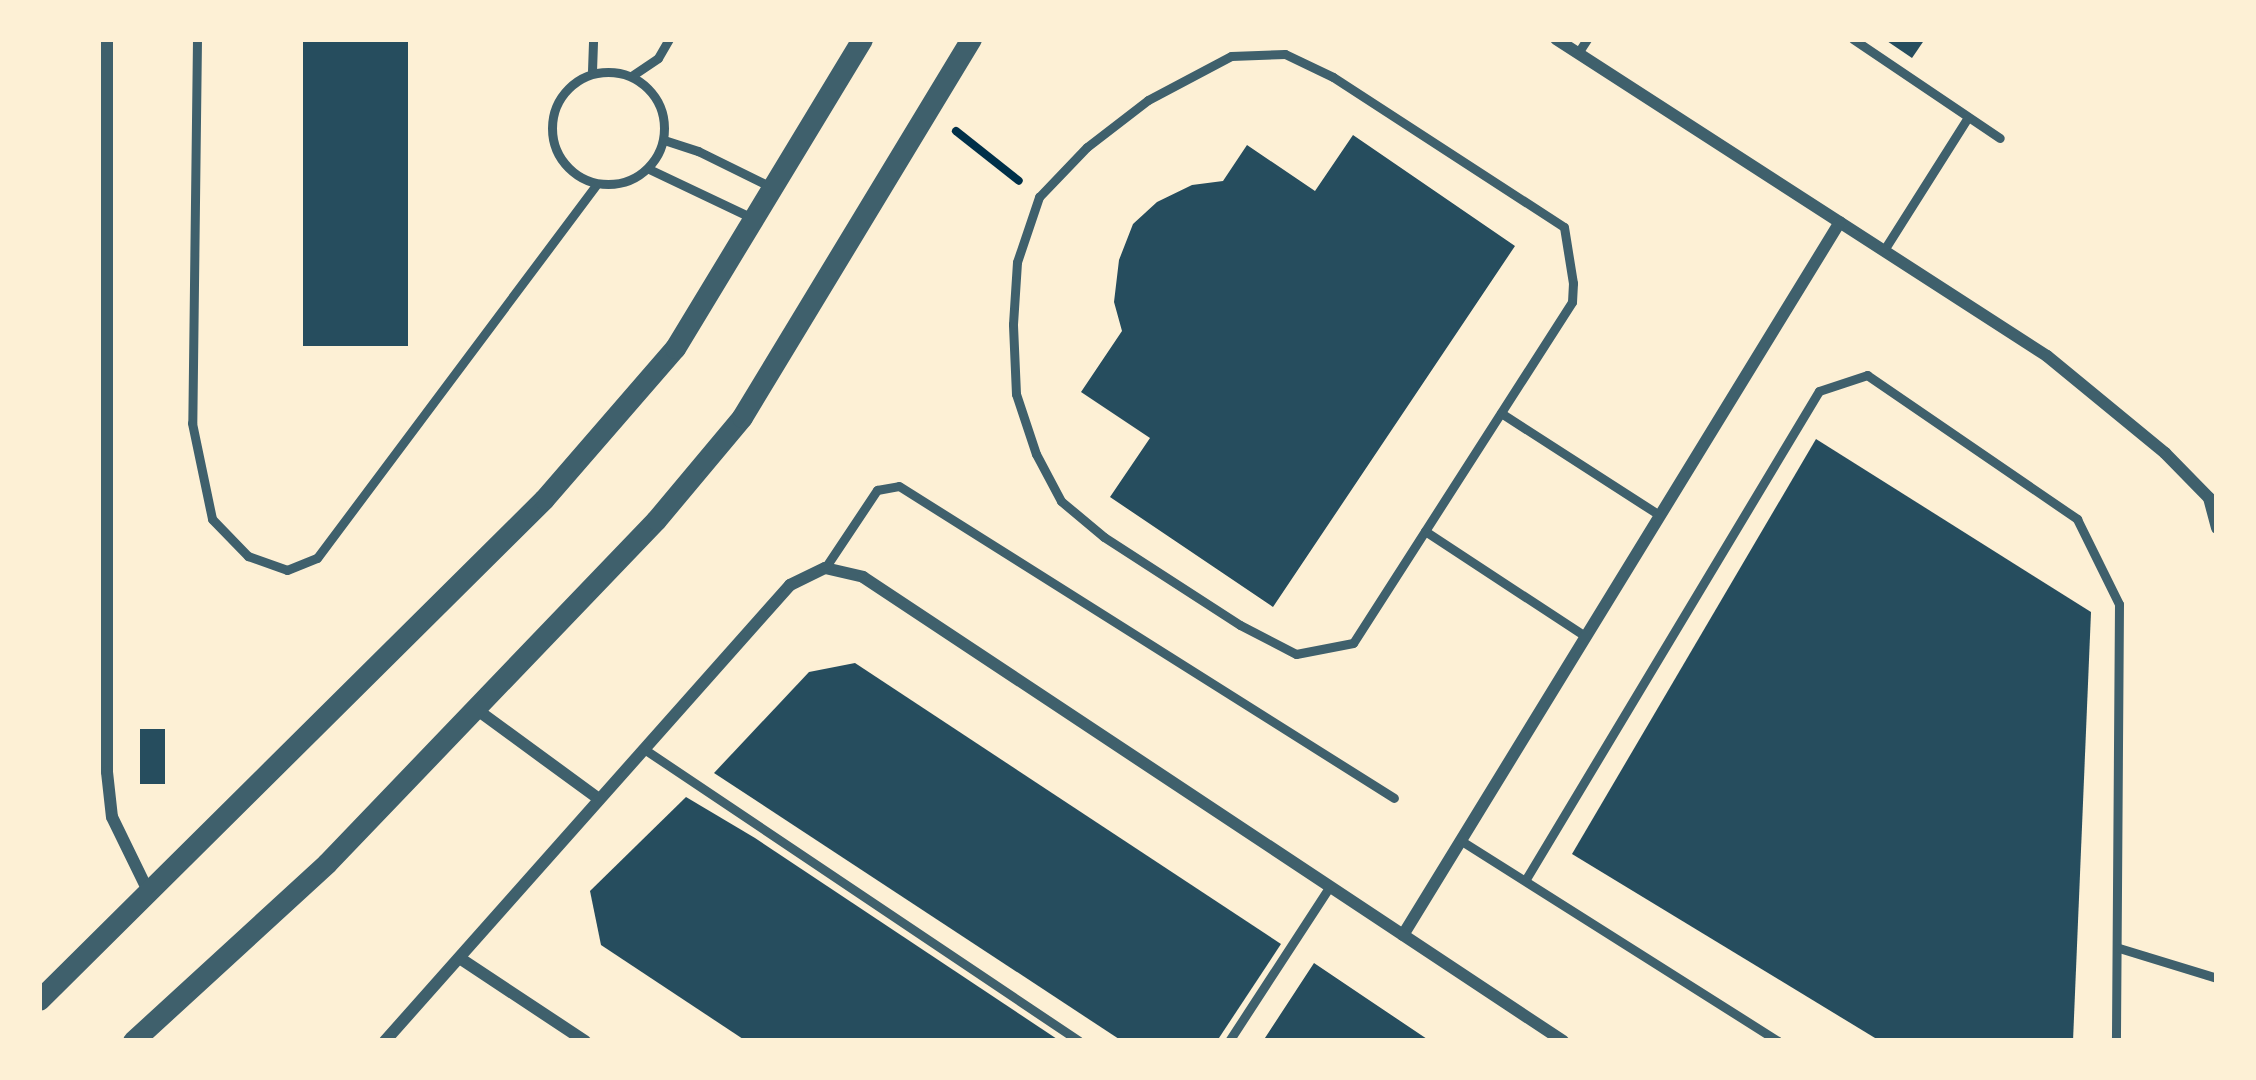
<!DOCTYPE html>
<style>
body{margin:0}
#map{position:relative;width:2256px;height:1080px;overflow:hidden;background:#fdf0d5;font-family:Commissioner,sans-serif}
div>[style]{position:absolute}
.building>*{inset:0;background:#264d5e;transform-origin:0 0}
.path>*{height:8px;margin:-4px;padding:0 4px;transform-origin:4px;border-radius:4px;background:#003049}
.service>*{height:9px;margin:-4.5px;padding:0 4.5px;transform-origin:4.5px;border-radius:4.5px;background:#3f606c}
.service>.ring{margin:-4.5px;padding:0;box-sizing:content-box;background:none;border:9px solid #3f606c;border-radius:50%}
.minor>*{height:12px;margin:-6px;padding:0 6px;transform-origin:6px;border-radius:6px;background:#3f606c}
.tertiary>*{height:21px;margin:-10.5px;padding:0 10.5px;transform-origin:10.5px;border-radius:10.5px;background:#3f606c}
span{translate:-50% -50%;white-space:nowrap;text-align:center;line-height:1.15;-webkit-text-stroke:12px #fdf0d5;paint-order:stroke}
.frame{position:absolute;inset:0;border:42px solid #fdf0d5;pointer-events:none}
</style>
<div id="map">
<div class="building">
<i style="left:303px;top:39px;width:105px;height:307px"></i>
<i style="clip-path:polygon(1884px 39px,1925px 39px,1912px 58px)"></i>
<i style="clip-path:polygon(1353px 135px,1515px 246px,1273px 607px,1110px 497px,1150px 438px,1081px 392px,1122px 331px,1114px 302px,1119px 260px,1133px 224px,1157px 202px,1192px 185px,1223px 181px,1247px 145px,1315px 191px)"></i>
<i style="clip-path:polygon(1816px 439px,2091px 612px,2073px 1041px,1880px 1041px,1572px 854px)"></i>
<i style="clip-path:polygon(855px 663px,1281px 944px,1217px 1041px,1122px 1041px,714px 773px,809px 672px)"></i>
<i style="left:140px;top:729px;width:25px;height:55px"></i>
<i style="clip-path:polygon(686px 797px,755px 838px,1060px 1041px,746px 1041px,601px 945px,590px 891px)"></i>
<i style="clip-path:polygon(1314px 963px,1360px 994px,1430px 1041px,1263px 1041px)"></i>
</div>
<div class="path">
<i style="left:956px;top:131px;width:80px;rotate:38.4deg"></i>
</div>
<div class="service">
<i style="left:197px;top:39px;width:384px;rotate:90.7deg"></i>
<i style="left:192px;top:423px;width:98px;rotate:78.2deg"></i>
<i style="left:212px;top:519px;width:52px;rotate:45.8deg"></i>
<i style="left:248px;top:556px;width:41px;rotate:19.7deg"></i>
<i style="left:287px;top:570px;width:32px;rotate:-22deg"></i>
<i style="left:317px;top:558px;width:466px;rotate:-53.2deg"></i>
<i style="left:1853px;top:39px;width:177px;rotate:34deg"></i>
<i style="left:1578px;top:53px;width:17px;rotate:-57deg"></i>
<i style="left:1285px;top:54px;width:53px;rotate:25.6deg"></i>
<i style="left:1333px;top:77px;width:275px;rotate:33deg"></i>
<i style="left:1564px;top:227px;width:57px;rotate:80.9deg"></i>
<i style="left:1573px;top:283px;width:19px;rotate:93deg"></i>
<i style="left:1572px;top:302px;width:405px;rotate:122.7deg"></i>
<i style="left:1353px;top:643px;width:58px;rotate:169.1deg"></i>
<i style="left:1296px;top:654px;width:63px;rotate:-152.6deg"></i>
<i style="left:1240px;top:625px;width:162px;rotate:-147.1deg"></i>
<i style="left:1104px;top:537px;width:56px;rotate:-140.1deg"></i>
<i style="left:1061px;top:501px;width:53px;rotate:-118deg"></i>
<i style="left:1036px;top:454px;width:63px;rotate:-108.4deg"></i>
<i style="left:1016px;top:394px;width:70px;rotate:-92.5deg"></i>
<i style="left:1013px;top:324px;width:62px;rotate:-86.3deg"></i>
<i style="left:1017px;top:262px;width:69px;rotate:-71.3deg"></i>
<i style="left:1039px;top:197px;width:69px;rotate:-46.2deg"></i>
<i style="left:1087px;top:147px;width:77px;rotate:-37.6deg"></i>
<i style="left:1148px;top:100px;width:94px;rotate:-27.9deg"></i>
<i style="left:1231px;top:56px;width:54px;rotate:-2.1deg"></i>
<i style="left:592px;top:71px;width:32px;rotate:-88deg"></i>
<i class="ring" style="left:552px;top:72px;width:103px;height:103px"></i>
<i style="left:633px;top:75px;width:30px;rotate:-34deg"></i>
<i style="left:658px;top:58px;width:22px;rotate:-60deg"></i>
<i style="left:664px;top:140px;width:36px;rotate:18deg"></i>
<i style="left:698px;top:151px;width:79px;rotate:26.2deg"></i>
<i style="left:649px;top:169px;width:114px;rotate:25.4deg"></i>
<i style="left:1884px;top:250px;width:157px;rotate:-57.7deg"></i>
<i style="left:1501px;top:413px;width:188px;rotate:32.8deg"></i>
<i style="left:1425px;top:531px;width:191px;rotate:33.3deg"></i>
<i style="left:825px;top:568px;width:94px;rotate:-56.3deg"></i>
<i style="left:877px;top:490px;width:22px;rotate:-10deg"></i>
<i style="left:899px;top:486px;width:585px;rotate:32.22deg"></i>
<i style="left:647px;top:751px;width:520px;rotate:33.87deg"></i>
<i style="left:1460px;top:840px;width:376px;rotate:32.3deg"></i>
<i style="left:1526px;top:879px;width:569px;rotate:-59.02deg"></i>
<i style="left:1819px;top:391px;width:51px;rotate:-18.4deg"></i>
<i style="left:1867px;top:375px;width:255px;rotate:34.4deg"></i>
<i style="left:2077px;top:519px;width:95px;rotate:63.7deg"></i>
<i style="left:2119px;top:604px;width:437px;rotate:90.4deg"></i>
<i style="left:2119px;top:948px;width:102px;rotate:17deg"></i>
<i style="left:1229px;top:1041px;width:185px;rotate:-56.9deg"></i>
</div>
<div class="minor">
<i style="left:107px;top:39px;width:733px;rotate:90deg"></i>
<i style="left:107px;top:772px;width:45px;rotate:83.7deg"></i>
<i style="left:112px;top:817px;width:85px;rotate:64deg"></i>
<i style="left:1556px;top:39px;width:584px;rotate:32.85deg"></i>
<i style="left:2047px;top:356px;width:153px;rotate:39.4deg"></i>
<i style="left:2165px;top:453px;width:63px;rotate:45.6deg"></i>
<i style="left:2209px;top:498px;width:31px;rotate:75deg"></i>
<i style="left:476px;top:709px;width:152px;rotate:36.2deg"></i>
<i style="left:1403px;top:935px;width:836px;rotate:-58.5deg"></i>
<i style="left:461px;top:959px;width:149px;rotate:33.5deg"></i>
<i style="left:385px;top:1041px;width:610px;rotate:-48.39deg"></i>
<i style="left:790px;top:585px;width:39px;rotate:-26deg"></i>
<i style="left:825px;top:568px;width:39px;rotate:13deg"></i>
<i style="left:863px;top:577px;width:840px;rotate:33.54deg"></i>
</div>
<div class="tertiary">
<i style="left:39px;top:1000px;width:711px;rotate:-44.77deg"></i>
<i style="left:544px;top:499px;width:200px;rotate:-49.1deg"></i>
<i style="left:675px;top:348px;width:361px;rotate:-58.8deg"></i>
<i style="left:133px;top:1041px;width:263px;rotate:-42.5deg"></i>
<i style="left:327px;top:863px;width:475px;rotate:-46.2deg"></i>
<i style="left:656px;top:520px;width:134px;rotate:-50.1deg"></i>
<i style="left:742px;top:417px;width:442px;rotate:-58.8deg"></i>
</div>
<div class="frame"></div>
</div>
